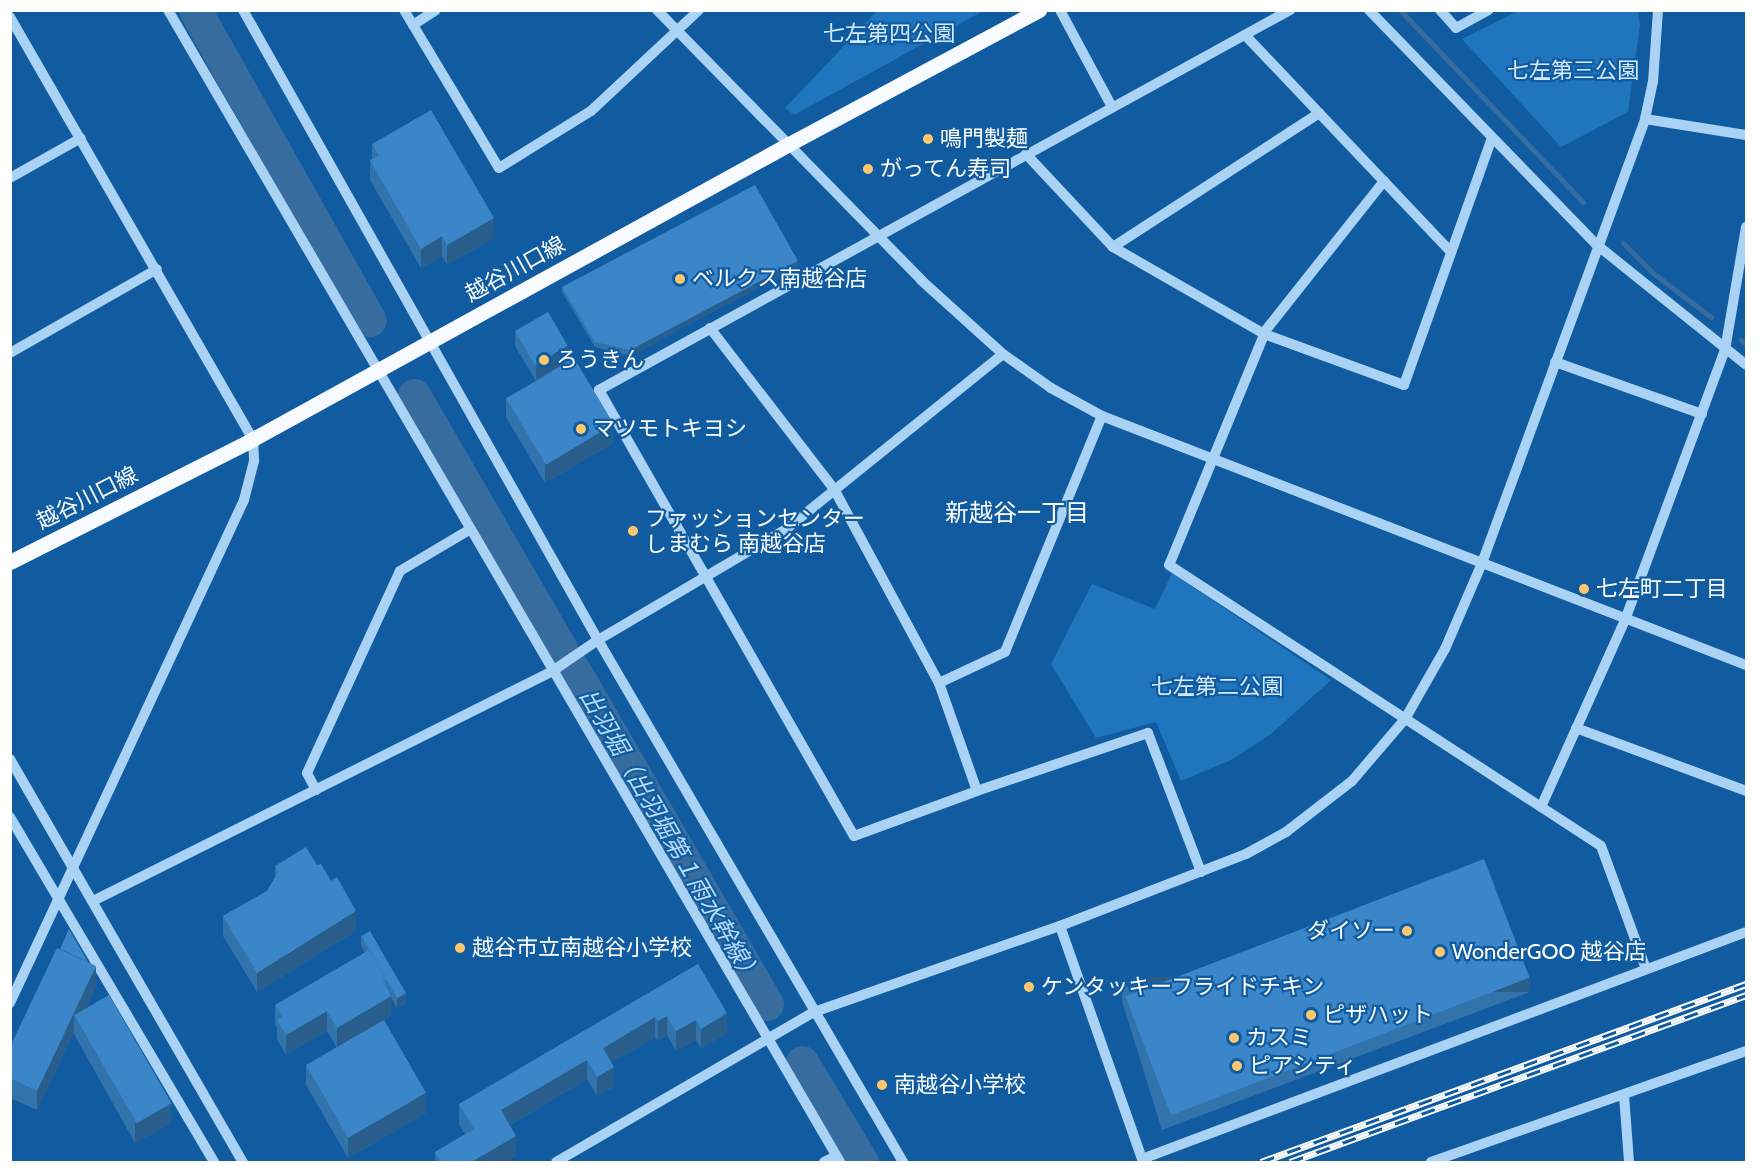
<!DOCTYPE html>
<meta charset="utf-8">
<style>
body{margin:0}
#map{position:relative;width:1757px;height:1173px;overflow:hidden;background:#115ca1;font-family:Cabin,"Noto Sans JP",sans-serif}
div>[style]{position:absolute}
.green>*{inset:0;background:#1f75be}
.stream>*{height:5px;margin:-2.5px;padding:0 2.5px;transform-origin:2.5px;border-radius:2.5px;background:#376c9e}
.river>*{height:33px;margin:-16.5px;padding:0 16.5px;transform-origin:16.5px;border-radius:16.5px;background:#376c9e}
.minor>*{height:10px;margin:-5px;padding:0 5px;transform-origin:5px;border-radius:5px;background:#a9d2f5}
.major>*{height:15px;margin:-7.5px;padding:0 7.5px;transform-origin:7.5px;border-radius:7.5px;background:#f7fbff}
.rail>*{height:7px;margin-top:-3.5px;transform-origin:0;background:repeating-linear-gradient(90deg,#115ca1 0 14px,#fff 0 28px);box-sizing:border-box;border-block:2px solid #fff}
.wall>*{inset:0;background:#3273ac}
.shaded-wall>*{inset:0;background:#295e8c;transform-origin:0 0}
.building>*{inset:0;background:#3a86c8;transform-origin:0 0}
.dots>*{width:16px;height:16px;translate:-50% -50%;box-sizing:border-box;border:3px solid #115ca1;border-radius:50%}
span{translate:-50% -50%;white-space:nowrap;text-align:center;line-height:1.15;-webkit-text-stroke:4.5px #115ca1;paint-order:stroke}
.park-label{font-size:22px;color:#d2eafe}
.poi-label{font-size:22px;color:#fff}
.left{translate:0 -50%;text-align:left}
.right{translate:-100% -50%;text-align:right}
.street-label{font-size:22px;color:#fff}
.neighbourhood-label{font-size:24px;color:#fff}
.water-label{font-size:24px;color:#b6dcfb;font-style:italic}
.frame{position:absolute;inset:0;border:12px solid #fff;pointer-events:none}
</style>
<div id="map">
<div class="green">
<i style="clip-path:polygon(878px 10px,983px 11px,794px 115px,785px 108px)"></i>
<i style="clip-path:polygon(1520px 10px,1638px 11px,1640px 25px,1628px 112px,1561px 147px,1462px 39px)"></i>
<i style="clip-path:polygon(1172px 573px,1331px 680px,1271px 734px,1231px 760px,1181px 781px,1156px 722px,1096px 738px,1051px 664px,1092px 584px,1155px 609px)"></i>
</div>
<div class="stream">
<i style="left:1400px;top:10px;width:265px;rotate:46.4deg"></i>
<i style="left:1623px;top:243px;width:42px;rotate:45deg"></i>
<i style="left:1653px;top:273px;width:73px;rotate:37.2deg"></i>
<i style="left:1741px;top:340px;width:7px;rotate:45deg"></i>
</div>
<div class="river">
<i style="left:195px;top:10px;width:356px;rotate:60.6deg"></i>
<i style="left:414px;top:395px;width:295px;rotate:59.9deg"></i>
<i style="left:573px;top:668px;width:388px;rotate:60deg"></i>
<i style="left:802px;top:1062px;width:117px;rotate:59deg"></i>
</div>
<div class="minor">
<i style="left:168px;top:10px;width:1334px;rotate:59.74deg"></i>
<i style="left:243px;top:10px;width:723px;rotate:60.6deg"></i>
<i style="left:598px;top:640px;width:605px;rotate:59.7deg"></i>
<i style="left:404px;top:10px;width:184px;rotate:59deg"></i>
<i style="left:499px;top:168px;width:108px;rotate:-31.8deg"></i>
<i style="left:591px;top:111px;width:148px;rotate:-43.1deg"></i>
<i style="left:657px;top:10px;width:378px;rotate:45.6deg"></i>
<i style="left:921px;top:280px;width:110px;rotate:42.1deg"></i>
<i style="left:1003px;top:354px;width:59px;rotate:35.3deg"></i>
<i style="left:1051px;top:388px;width:58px;rotate:28.8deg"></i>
<i style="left:1102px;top:416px;width:690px;rotate:21.14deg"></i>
<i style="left:1060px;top:10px;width:110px;rotate:61.8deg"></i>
<i style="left:1369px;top:10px;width:327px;rotate:45.9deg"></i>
<i style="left:1597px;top:245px;width:191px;rotate:38.8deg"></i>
<i style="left:1440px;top:10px;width:24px;rotate:48deg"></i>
<i style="left:1456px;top:28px;width:37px;rotate:-29deg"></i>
<i style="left:10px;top:17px;width:487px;rotate:60.1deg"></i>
<i style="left:253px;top:439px;width:22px;rotate:87deg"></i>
<i style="left:254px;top:461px;width:40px;rotate:104.4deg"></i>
<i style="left:244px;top:500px;width:555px;rotate:114.95deg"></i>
<i style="left:413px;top:25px;width:27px;rotate:-33deg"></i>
<i style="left:1245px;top:35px;width:299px;rotate:46.5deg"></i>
<i style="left:1645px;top:119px;width:102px;rotate:9deg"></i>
<i style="left:1026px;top:154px;width:127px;rotate:46.9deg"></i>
<i style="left:1113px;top:247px;width:174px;rotate:29.9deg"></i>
<i style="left:1264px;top:334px;width:149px;rotate:20deg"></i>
<i style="left:1404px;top:385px;width:262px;rotate:-70.4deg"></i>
<i style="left:10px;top:178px;width:81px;rotate:-29.4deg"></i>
<i style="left:1384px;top:181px;width:190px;rotate:128.4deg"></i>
<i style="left:1266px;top:330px;width:254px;rotate:112.4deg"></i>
<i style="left:1169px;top:565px;width:515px;rotate:33.04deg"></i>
<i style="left:1601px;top:846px;width:131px;rotate:69.9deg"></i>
<i style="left:1113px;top:247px;width:246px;rotate:-33deg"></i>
<i style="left:710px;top:328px;width:203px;rotate:52.4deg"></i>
<i style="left:834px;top:489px;width:221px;rotate:61.6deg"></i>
<i style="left:939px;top:683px;width:114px;rotate:70.6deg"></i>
<i style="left:10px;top:353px;width:169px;rotate:-29.7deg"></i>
<i style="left:1555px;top:362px;width:156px;rotate:19.5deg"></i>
<i style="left:939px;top:683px;width:73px;rotate:-25.2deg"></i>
<i style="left:1005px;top:652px;width:255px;rotate:-67.7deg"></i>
<i style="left:1576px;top:728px;width:181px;rotate:20.3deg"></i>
<i style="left:10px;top:759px;width:466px;rotate:60deg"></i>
<i style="left:316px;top:790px;width:19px;rotate:-118deg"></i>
<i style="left:307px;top:773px;width:222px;rotate:-65.3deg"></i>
<i style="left:400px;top:571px;width:80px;rotate:-30.7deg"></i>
<i style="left:1541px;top:807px;width:205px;rotate:-65.8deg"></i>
<i style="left:1625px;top:620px;width:288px;rotate:-69.7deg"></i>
<i style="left:1725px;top:350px;width:125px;rotate:-80.3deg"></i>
<i style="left:10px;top:817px;width:401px;rotate:59.4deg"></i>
<i style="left:1201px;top:872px;width:149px;rotate:-110.9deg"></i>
<i style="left:1148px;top:733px;width:181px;rotate:161.3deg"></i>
<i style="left:977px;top:791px;width:131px;rotate:159.9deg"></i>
<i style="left:854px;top:836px;width:514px;rotate:-119.76deg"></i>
<i style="left:599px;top:390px;width:789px;rotate:-28.81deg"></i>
<i style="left:93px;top:901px;width:512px;rotate:-26.57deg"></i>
<i style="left:551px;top:672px;width:57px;rotate:-34.2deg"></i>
<i style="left:598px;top:640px;width:217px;rotate:-30.5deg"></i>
<i style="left:785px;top:530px;width:280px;rotate:-38.9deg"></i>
<i style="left:1060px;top:926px;width:247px;rotate:70.6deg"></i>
<i style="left:1142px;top:1159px;width:645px;rotate:-20.6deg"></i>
<i style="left:1624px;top:1095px;width:67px;rotate:85.7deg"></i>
<i style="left:556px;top:1162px;width:298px;rotate:-30.2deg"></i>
<i style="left:814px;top:1012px;width:261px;rotate:-19.3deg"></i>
<i style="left:1060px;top:926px;width:199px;rotate:-21.2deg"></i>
<i style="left:1246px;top:854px;width:46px;rotate:-28.8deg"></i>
<i style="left:1286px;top:832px;width:83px;rotate:-37.7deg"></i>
<i style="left:1352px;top:781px;width:82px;rotate:-49.5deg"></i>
<i style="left:1405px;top:719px;width:81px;rotate:-60.3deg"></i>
<i style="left:1445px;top:649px;width:94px;rotate:-66.7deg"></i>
<i style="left:1482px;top:563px;width:473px;rotate:-69.8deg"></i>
<i style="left:1645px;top:119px;width:38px;rotate:-78deg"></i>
<i style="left:1653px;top:82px;width:72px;rotate:-86deg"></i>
<i style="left:824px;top:1162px;width:13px;rotate:-27deg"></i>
<i style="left:1431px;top:1162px;width:334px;rotate:-19.4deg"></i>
</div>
<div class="major">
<i style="left:10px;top:562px;width:272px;rotate:-26.8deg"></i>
<i style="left:253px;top:439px;width:612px;rotate:-28.83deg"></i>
<i style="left:789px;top:144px;width:284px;rotate:-28.2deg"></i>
</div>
<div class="rail">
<i style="left:1261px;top:1162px;width:517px;rotate:-20.15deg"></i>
<i style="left:1290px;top:1162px;width:486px;rotate:-20.1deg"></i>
</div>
<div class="wall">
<i style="clip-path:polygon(372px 144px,494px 238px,447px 265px,442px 256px,421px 268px,370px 180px,370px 160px,372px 160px)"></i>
<i style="clip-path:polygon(798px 266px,630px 356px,595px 347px,562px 292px,562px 287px)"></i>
<i style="clip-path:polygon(515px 331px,568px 361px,613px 443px,545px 483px,506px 417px,506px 398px,536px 381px,515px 346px)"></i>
<i style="clip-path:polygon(275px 866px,356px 931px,257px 992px,223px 936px,223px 916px,267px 891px,275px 878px)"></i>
<i style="clip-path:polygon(361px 936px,406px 1003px,397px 1008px,391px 998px,391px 1016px,384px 1020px,426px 1113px,348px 1158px,306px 1085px,306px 1065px,337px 1048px,327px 1031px,286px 1055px,277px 1039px,277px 1028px,275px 1025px,275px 1005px,365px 953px,361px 946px)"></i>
<i style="clip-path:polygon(698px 964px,727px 1033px,701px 1048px,696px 1040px,676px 1051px,667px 1035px,658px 1041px,655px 1037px,611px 1063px,614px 1087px,597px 1096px,587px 1079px,510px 1125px,516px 1156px,505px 1162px,435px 1162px,435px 1152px,465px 1134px,459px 1124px,459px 1104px)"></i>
<i style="clip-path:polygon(96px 986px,86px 1008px,171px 1123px,135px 1143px,74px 1034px,74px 1032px,37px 1110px,10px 1098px,10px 1047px)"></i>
<i style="clip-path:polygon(1122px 986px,1530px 992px,1162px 1130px,1122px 1001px)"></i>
</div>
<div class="shaded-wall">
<i style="clip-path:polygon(494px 218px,494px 238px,447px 265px,447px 245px)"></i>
<i style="clip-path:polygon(442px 236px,442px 256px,421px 268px,421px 249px)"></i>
<i style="clip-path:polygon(798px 261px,798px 266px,630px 356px,630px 350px)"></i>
<i style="clip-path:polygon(568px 346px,568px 361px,536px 381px,536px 366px)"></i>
<i style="clip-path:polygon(613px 424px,613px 443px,545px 483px,545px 463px)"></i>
<i style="clip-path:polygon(356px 911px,356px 931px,257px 992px,257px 973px)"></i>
<i style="clip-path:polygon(96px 966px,96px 986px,79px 1023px,74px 1015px,74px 1032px,37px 1110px,37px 1091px)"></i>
<i style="left:1530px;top:977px;width:15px;height:393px;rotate:90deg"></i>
<i style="clip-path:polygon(406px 993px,406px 1003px,397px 1008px,397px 998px)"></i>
<i style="clip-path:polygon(391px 996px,391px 1016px,337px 1048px,337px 1028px)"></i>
<i style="clip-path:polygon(327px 1011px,327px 1031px,286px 1055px,286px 1035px)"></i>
<i style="clip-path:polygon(727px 1013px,727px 1033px,701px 1048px,701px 1029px)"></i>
<i style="clip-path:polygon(667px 1016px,667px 1035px,658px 1041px,658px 1021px)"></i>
<i style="clip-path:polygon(655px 1017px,655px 1037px,603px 1068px,603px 1048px)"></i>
<i style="clip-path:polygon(696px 1020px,696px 1040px,676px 1051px,676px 1031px)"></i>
<i style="clip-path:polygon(587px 1060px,587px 1079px,501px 1130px,501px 1110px)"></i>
<i style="clip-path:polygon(614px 1067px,614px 1087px,597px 1096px,597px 1077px)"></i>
<i style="clip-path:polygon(426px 1093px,426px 1113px,348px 1158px,348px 1138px)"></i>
<i style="clip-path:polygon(171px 1103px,171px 1123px,135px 1143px,135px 1123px)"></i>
<i style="clip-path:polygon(516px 1136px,516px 1156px,505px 1162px,471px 1162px)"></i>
</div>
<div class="building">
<i style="clip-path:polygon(431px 110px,494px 218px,447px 245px,442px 236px,421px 249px,370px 160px,379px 156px,372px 144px)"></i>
<i style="clip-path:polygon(755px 185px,798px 261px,630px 350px,595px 342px,562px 287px)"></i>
<i style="left:548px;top:312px;width:39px;height:38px;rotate:60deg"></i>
<i style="left:574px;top:358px;width:77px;height:79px;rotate:59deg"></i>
<i style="clip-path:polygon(306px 847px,317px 865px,321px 864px,331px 881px,337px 877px,356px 911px,257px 973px,223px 916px,267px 891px,278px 872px,275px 866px)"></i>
<i style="left:1484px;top:859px;width:127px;height:384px;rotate:69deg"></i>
<i style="clip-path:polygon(69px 929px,88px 962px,60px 949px)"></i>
<i style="left:370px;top:931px;width:72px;height:10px;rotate:60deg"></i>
<i style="clip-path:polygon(57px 948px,96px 966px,37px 1091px,10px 1078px,10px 1047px)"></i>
<i style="clip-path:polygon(369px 950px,386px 979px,383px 981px,391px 996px,337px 1028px,327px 1011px,286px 1035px,277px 1020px,282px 1017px,275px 1005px)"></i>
<i style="clip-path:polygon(698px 964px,727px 1013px,701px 1029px,696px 1020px,676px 1031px,667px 1016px,658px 1021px,655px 1017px,603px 1048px,614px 1067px,597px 1077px,587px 1060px,501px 1110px,516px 1136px,471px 1162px,439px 1162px,441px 1162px,435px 1152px,474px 1129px,459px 1104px)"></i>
<i style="left:109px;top:995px;width:125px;height:40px;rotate:60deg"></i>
<i style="left:384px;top:1020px;width:84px;height:90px;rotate:60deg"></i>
</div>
<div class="dots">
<i style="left:928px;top:139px;background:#ffc86d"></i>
<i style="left:868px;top:169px;background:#ffc86d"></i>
<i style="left:680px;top:279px;background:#ffc86d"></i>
<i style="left:544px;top:360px;background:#ffc86d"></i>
<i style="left:581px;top:429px;background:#ffc86d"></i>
<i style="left:633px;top:531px;background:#ffc86d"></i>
<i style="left:1584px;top:589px;background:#ffc86d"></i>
<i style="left:1407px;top:931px;background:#ffc86d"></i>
<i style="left:460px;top:948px;background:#ffc86d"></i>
<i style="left:1440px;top:952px;background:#ffc86d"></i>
<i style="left:1029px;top:987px;background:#ffc86d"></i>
<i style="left:1311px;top:1015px;background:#ffc86d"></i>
<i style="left:1234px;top:1038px;background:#ffc86d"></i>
<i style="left:1237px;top:1066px;background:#ffc86d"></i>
<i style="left:882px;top:1085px;background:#ffc86d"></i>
</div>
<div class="park-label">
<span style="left:889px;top:34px">七左第四公園</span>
<span style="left:1573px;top:71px">七左第三公園</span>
<span style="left:1217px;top:687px">七左第二公園</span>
</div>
<div class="poi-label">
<span class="left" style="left:940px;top:139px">鳴門製麺</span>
<span class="left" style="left:880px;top:169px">がってん寿司</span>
<span class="left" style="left:692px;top:279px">ベルクス南越谷店</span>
<span class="left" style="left:556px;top:360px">ろうきん</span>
<span class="left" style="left:593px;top:429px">マツモトキヨシ</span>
<span class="left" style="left:645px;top:531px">ファッションセンター<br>しまむら 南越谷店</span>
<span class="left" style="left:1596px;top:589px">七左町二丁目</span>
<span class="right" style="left:1395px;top:931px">ダイソー</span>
<span class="left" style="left:472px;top:948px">越谷市立南越谷小学校</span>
<span class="left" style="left:1452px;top:952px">WonderGOO 越谷店</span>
<span class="left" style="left:1041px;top:987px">ケンタッキーフライドチキン</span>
<span class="left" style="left:1323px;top:1015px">ピザハット</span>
<span class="left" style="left:1246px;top:1038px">カスミ</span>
<span class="left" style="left:1249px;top:1066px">ピアシティ</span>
<span class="left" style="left:894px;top:1085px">南越谷小学校</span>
</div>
<div class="street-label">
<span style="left:515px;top:269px;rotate:-29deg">越谷川口線</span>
<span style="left:87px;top:498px;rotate:-27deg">越谷川口線</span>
</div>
<div class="neighbourhood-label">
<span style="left:1017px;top:513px">新越谷一丁目</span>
</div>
<div class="water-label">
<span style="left:670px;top:836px;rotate:60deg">出羽堀（出羽堀第１雨水幹線）</span>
</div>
<div class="frame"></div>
</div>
